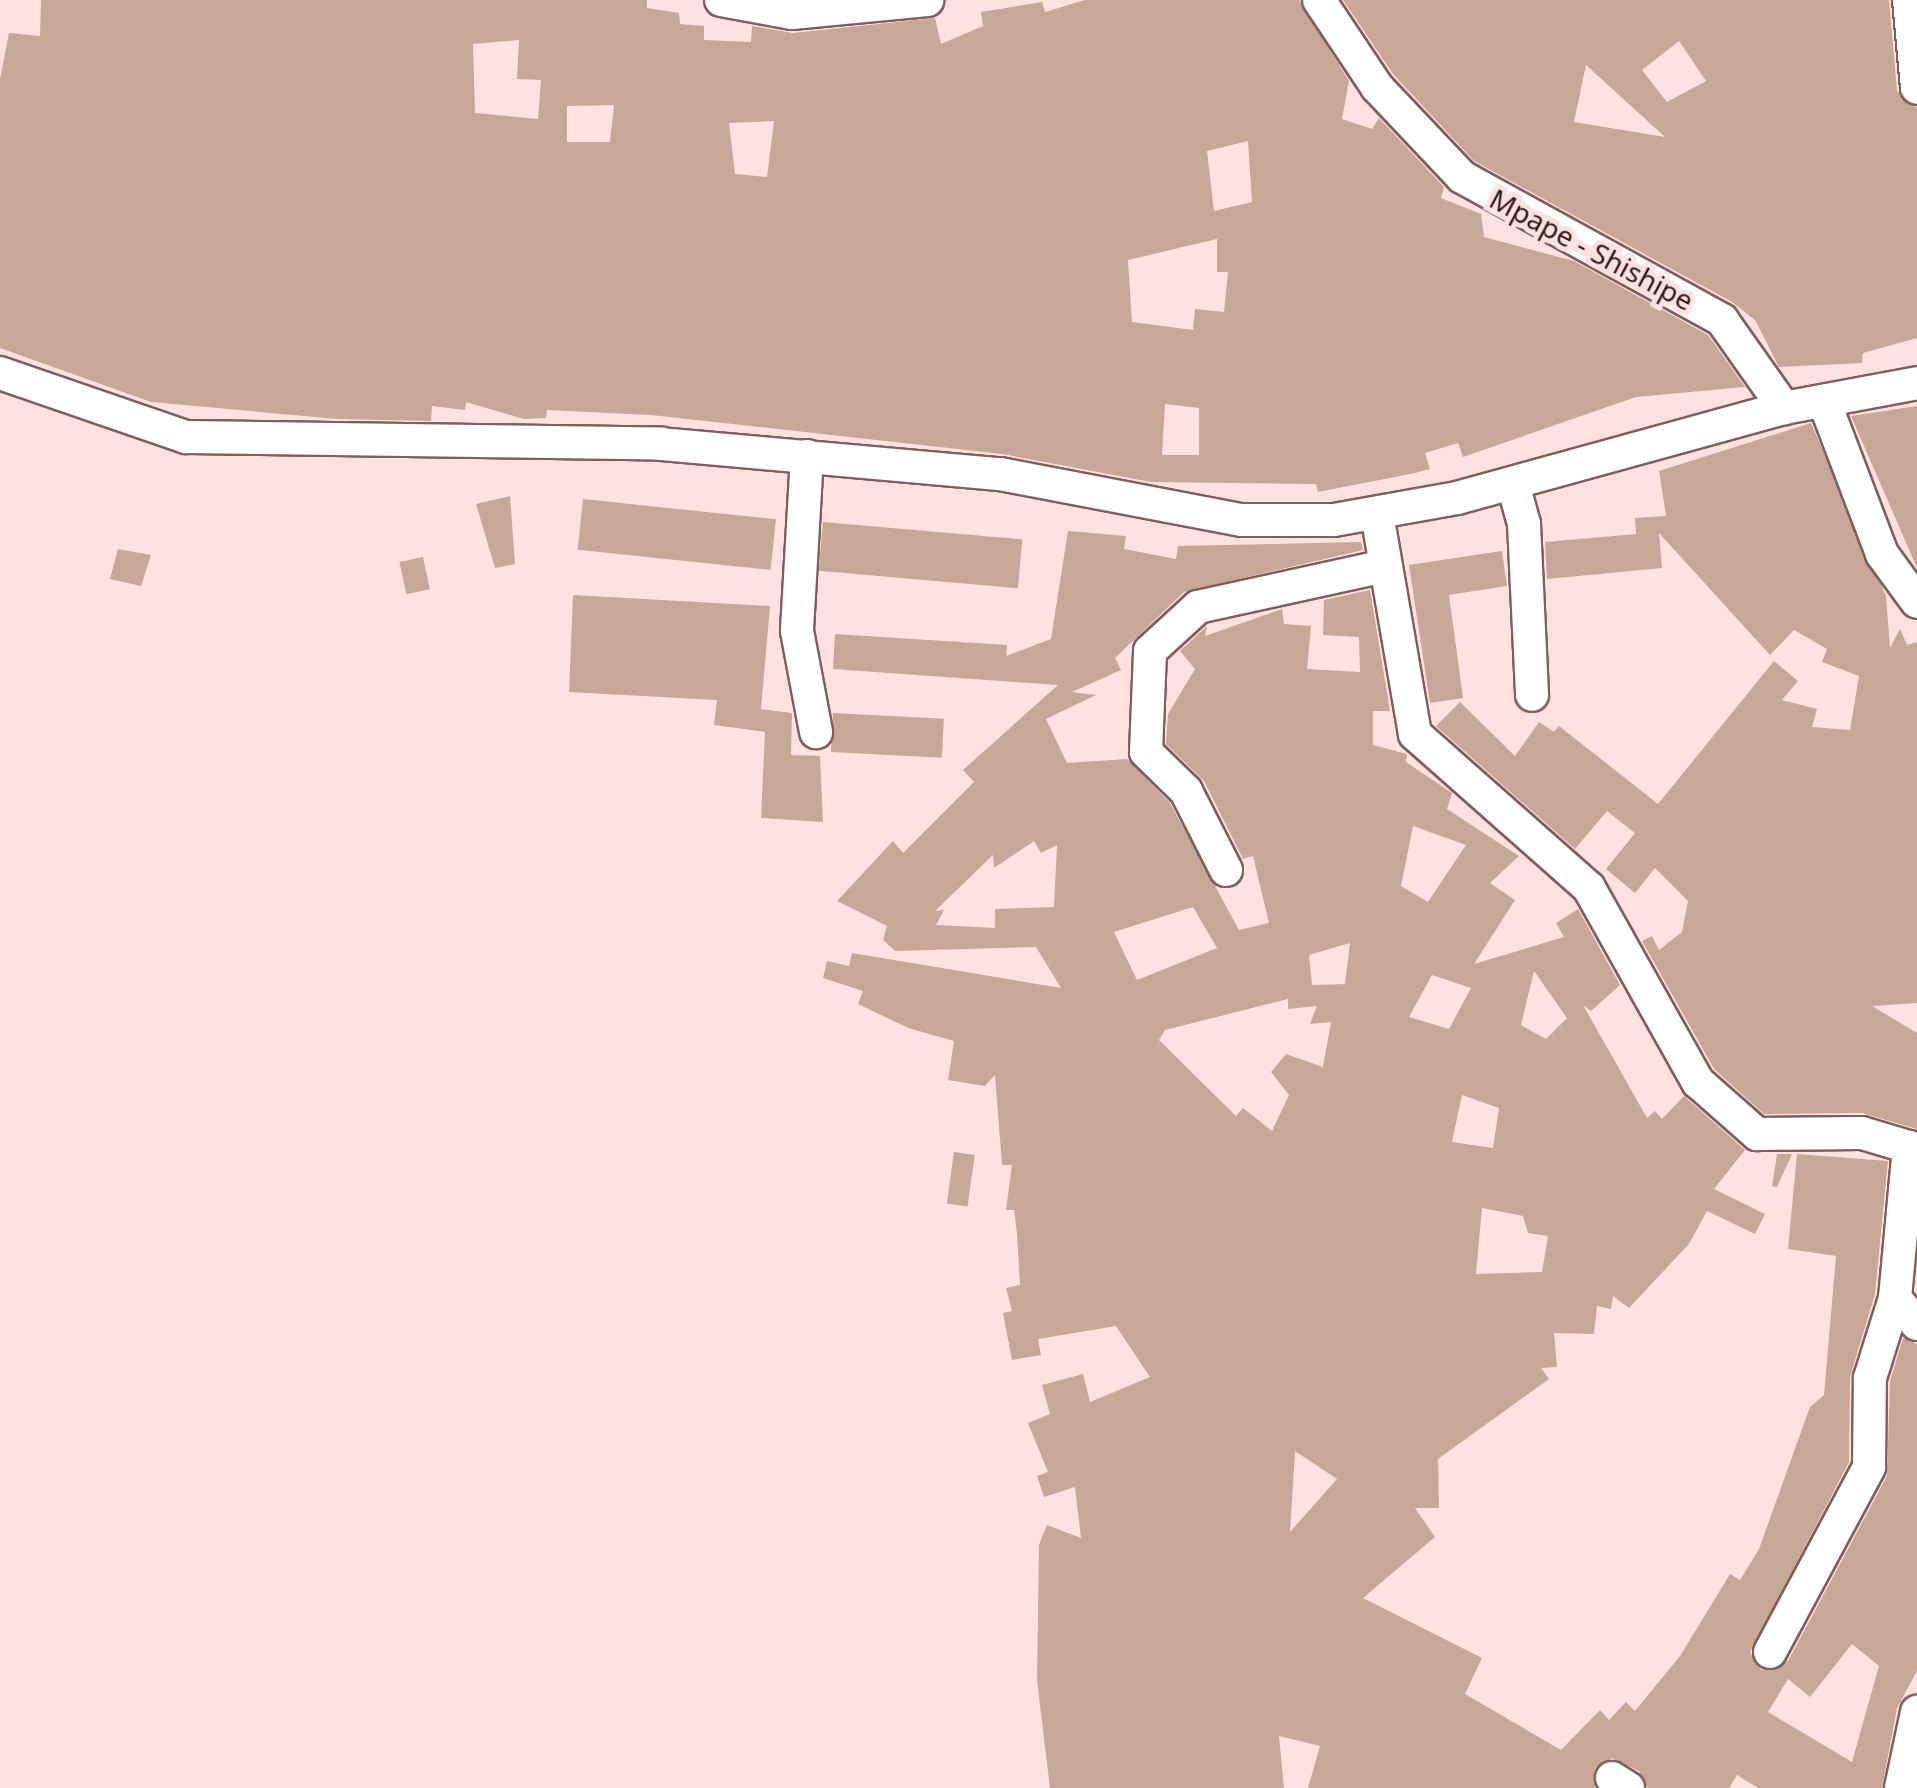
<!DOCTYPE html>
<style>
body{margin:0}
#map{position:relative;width:1917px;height:1788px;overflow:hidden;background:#ffe1e0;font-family:"Noto Sans",sans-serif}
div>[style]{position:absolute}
.building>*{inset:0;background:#c6a798;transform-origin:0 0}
.roads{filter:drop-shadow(2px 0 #7f5f5e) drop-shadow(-2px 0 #7f5f5e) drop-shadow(0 2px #7f5f5e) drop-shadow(0 -2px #7f5f5e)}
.minor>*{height:32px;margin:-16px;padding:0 16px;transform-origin:16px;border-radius:16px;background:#fff}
span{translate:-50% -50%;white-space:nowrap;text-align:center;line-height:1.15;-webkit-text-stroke:10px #ffe1e0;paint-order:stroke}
.street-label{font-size:28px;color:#2c1e1e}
</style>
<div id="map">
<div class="building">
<i style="clip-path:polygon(evenodd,41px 0,647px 0,647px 8px,679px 13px,680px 24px,704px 26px,704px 40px,751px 42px,752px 26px,793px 33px,935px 18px,941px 44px,983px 26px,981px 12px,1042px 2px,1045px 12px,1085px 0,1299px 0,1349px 81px,1342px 119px,1372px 129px,1379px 118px,1444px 187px,1441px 198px,1481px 214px,1484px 237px,1574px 261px,1708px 335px,1745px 387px,1636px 397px,1463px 457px,1458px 443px,1425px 453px,1430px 469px,1415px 473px,1318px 492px,1316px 484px,1151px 482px,1002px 454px,651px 415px,547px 410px,546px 418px,524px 419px,466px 402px,465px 410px,432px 406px,431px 421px,337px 419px,151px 402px,0 348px,0 79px,9px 33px,40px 36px,41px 0,519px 40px,517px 79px,541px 80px,538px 119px,475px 113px,473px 44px,519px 40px,41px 0,614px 105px,610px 142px,567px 142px,567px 106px,614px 105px,41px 0,774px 121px,767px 177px,735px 174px,729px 123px,774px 121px,41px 0,1248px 141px,1252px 202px,1214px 211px,1207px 151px,1248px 141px,41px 0,1217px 239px,1217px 272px,1228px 272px,1224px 312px,1195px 309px,1193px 330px,1132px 322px,1128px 260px,1217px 239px,41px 0,1165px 404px,1199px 408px,1199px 455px,1162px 455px,1165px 404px)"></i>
<i style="clip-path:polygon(evenodd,1343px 0,1889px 0,1897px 91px,1917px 108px,1917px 338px,1863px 353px,1862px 363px,1779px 367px,1755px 320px,1732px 302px,1474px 161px,1393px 74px,1343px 0,1679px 41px,1706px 81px,1667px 102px,1642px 70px,1679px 41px,1343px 0,1586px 65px,1665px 137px,1574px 122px,1586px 65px)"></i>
<i style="clip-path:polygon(1917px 406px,1917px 568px,1851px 416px)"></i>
<i style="clip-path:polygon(1811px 423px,1886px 596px,1890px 648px,1900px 629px,1907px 645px,1917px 642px,1917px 1003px,1872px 1006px,1917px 1033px,1917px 1129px,1862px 1113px,1764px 1114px,1714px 1069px,1642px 941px,1652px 936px,1659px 950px,1682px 932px,1688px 901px,1655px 868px,1635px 893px,1606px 869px,1635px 833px,1607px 811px,1575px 849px,1436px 726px,1460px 702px,1515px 756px,1539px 722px,1554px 732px,1559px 726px,1658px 804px,1774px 661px,1798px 681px,1782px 700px,1817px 709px,1812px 727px,1850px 730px,1859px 676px,1822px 662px,1827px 649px,1794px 630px,1770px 655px,1659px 533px,1662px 568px,1547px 579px,1545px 542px,1636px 534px,1635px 518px,1666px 516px,1659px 471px)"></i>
<i style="clip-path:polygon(510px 496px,515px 564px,495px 568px,476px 504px)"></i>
<i style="left:583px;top:499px;width:194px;height:51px;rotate:6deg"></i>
<i style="left:823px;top:522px;width:200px;height:49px;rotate:5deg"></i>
<i style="clip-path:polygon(evenodd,1068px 531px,1126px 536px,1124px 549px,1176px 559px,1178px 546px,1361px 542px,1363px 550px,1184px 592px,1115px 658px,1121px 670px,1072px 692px,1096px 695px,1046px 719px,1067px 763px,1127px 759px,1170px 803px,1239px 930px,1269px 923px,1253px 856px,1243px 859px,1204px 781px,1166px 744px,1168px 714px,1195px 669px,1180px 651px,1207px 626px,1205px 636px,1282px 609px,1284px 624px,1311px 626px,1307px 669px,1360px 672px,1359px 637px,1323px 635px,1324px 600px,1370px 590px,1390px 711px,1373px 711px,1373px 745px,1407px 754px,1406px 762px,1452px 793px,1447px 809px,1519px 856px,1490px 883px,1515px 900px,1474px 964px,1564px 937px,1556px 923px,1578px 909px,1620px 985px,1591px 1011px,1583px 1005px,1647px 1118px,1655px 1111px,1662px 1119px,1684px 1096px,1745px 1150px,1714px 1189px,1765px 1214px,1755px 1234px,1707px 1211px,1689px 1244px,1629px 1308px,1613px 1296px,1611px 1309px,1597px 1306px,1594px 1334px,1554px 1333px,1557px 1367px,1541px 1368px,1549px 1379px,1438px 1459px,1439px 1508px,1415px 1508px,1435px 1537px,1363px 1598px,1482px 1658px,1465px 1694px,1561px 1750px,1600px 1710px,1609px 1720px,1626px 1702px,1635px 1711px,1680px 1656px,1730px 1574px,1740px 1580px,1759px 1549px,1810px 1407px,1824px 1395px,1836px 1256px,1788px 1249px,1797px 1154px,1888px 1161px,1875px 1294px,1850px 1377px,1849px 1462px,1750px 1652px,1761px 1670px,1788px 1661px,1887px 1476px,1890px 1381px,1903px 1338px,1917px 1344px,1917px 1671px,1897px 1708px,1882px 1788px,1758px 1788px,1737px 1775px,1729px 1788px,1648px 1788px,1639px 1771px,1612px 1758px,1595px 1768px,1595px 1788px,1308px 1788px,1320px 1746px,1279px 1736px,1284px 1788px,1050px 1788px,1037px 1680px,1039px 1545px,1047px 1525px,1081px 1538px,1075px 1487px,1044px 1497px,1037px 1476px,1048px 1472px,1028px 1423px,1050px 1414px,1042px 1385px,1083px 1374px,1090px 1402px,1150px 1377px,1116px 1326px,1038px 1339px,1041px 1355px,1012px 1360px,1003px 1313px,1012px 1311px,1006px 1288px,1020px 1285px,1017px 1233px,1014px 1210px,1006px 1210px,1012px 1165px,1002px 1165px,995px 1075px,985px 1086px,948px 1080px,954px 1041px,908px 1028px,858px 1004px,863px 991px,823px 978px,827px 961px,849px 966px,852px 953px,1061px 988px,1036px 947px,895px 951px,883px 940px,887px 926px,837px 901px,893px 841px,903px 853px,974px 782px,963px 770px,1058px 685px,833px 669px,835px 634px,1007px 645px,1006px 656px,1051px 639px,1068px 531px,1413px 826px,1466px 845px,1428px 902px,1401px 886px,1413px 826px,1068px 531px,1034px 841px,1041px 853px,1057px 845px,1054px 907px,995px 909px,995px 928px,936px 925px,944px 910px,935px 911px,993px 855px,994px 868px,1034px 841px,1068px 531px,1193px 907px,1217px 948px,1137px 980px,1114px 932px,1193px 907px,1068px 531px,1350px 943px,1345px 984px,1312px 985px,1309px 955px,1350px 943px,1068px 531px,1534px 971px,1567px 1018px,1546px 1039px,1521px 1025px,1534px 971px,1068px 531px,1432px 975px,1471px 988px,1449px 1029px,1409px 1017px,1432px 975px,1068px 531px,1288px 999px,1288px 1009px,1317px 1006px,1310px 1024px,1331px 1022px,1323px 1067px,1286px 1054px,1271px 1072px,1289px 1095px,1272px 1131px,1243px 1108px,1236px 1116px,1159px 1040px,1165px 1030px,1288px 999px,1068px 531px,1462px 1095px,1499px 1108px,1493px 1148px,1452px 1142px,1462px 1095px,1068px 531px,1482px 1208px,1523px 1216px,1528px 1233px,1548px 1236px,1542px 1272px,1476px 1274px,1482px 1208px,1068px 531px,1295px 1451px,1337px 1479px,1290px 1532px,1295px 1451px,1068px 531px,1852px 1644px,1879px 1666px,1852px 1762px,1768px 1712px,1788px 1679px,1810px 1697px,1852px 1644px)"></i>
<i style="clip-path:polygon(118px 549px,151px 555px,141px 586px,110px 579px)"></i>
<i style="clip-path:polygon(1502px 551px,1507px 586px,1449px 595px,1463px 698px,1430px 703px,1409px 565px)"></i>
<i style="left:423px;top:557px;width:33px;height:24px;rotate:78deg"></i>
<i style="clip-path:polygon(573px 595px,770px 606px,761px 709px,792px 713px,791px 755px,820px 756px,823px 822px,761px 818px,765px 732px,714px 725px,717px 700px,569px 692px)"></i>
<i style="left:833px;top:713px;width:111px;height:39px;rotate:3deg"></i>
<i style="left:954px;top:1152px;width:21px;height:52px;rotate:8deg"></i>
<i style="clip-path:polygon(1777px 1154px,1792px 1154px,1777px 1187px,1772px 1186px)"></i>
</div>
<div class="roads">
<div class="minor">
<i style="left:721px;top:0;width:72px;rotate:10.4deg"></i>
<i style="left:792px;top:13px;width:136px;rotate:-5.5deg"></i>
<i style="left:1319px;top:0;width:105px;rotate:56.3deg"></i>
<i style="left:1377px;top:87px;width:124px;rotate:46.6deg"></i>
<i style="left:1462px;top:177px;width:297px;rotate:28.8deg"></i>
<i style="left:1722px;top:320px;width:108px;rotate:54.8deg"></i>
<i style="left:1909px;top:0;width:88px;rotate:84.8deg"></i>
<i style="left:0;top:373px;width:197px;rotate:19deg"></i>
<i style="left:186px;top:437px;width:475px;rotate:0.8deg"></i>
<i style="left:661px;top:444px;width:340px;rotate:5.1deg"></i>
<i style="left:1000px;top:474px;width:246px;rotate:10.8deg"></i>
<i style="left:1242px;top:520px;width:92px"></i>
<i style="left:1334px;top:520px;width:125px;rotate:-10.1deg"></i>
<i style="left:1457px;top:498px;width:339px;rotate:-15.4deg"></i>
<i style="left:1784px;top:408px;width:135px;rotate:-10.6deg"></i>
<i style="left:1824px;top:401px;width:164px;rotate:69.2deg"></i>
<i style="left:1882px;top:554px;width:59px;rotate:53.9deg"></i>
<i style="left:807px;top:456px;width:175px;rotate:93.3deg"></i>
<i style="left:797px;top:631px;width:103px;rotate:79.3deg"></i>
<i style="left:1513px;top:484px;width:41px;rotate:74.6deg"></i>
<i style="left:1524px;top:524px;width:171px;rotate:87.3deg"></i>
<i style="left:1377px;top:514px;width:223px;rotate:80.2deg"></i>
<i style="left:1415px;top:734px;width:232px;rotate:41.5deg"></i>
<i style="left:1589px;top:888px;width:223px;rotate:60.7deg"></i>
<i style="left:1698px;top:1082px;width:79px;rotate:41.4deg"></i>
<i style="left:1757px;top:1134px;width:105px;rotate:-0.5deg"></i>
<i style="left:1862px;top:1133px;width:49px;rotate:16.6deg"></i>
<i style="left:1909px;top:1147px;width:152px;rotate:95.3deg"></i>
<i style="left:1895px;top:1298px;width:34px;rotate:50deg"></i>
<i style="left:1226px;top:870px;width:89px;rotate:-116.9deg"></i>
<i style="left:1186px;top:791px;width:56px;rotate:-135.7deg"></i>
<i style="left:1146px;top:752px;width:101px;rotate:-87.7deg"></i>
<i style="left:1150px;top:651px;width:65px;rotate:-42.5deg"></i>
<i style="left:1198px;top:607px;width:191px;rotate:-12.4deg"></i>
<i style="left:1770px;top:1652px;width:210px;rotate:-61.8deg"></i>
<i style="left:1869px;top:1467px;width:89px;rotate:-89.4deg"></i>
<i style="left:1870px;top:1378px;width:84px;rotate:-72.6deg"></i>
<i style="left:1612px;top:1778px;width:19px;rotate:32deg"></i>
<i style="left:1901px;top:1788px;width:78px;rotate:-78.1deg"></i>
</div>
</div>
<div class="street-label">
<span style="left:1592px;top:249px;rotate:28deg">Mpape - Shishipe</span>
</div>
</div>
